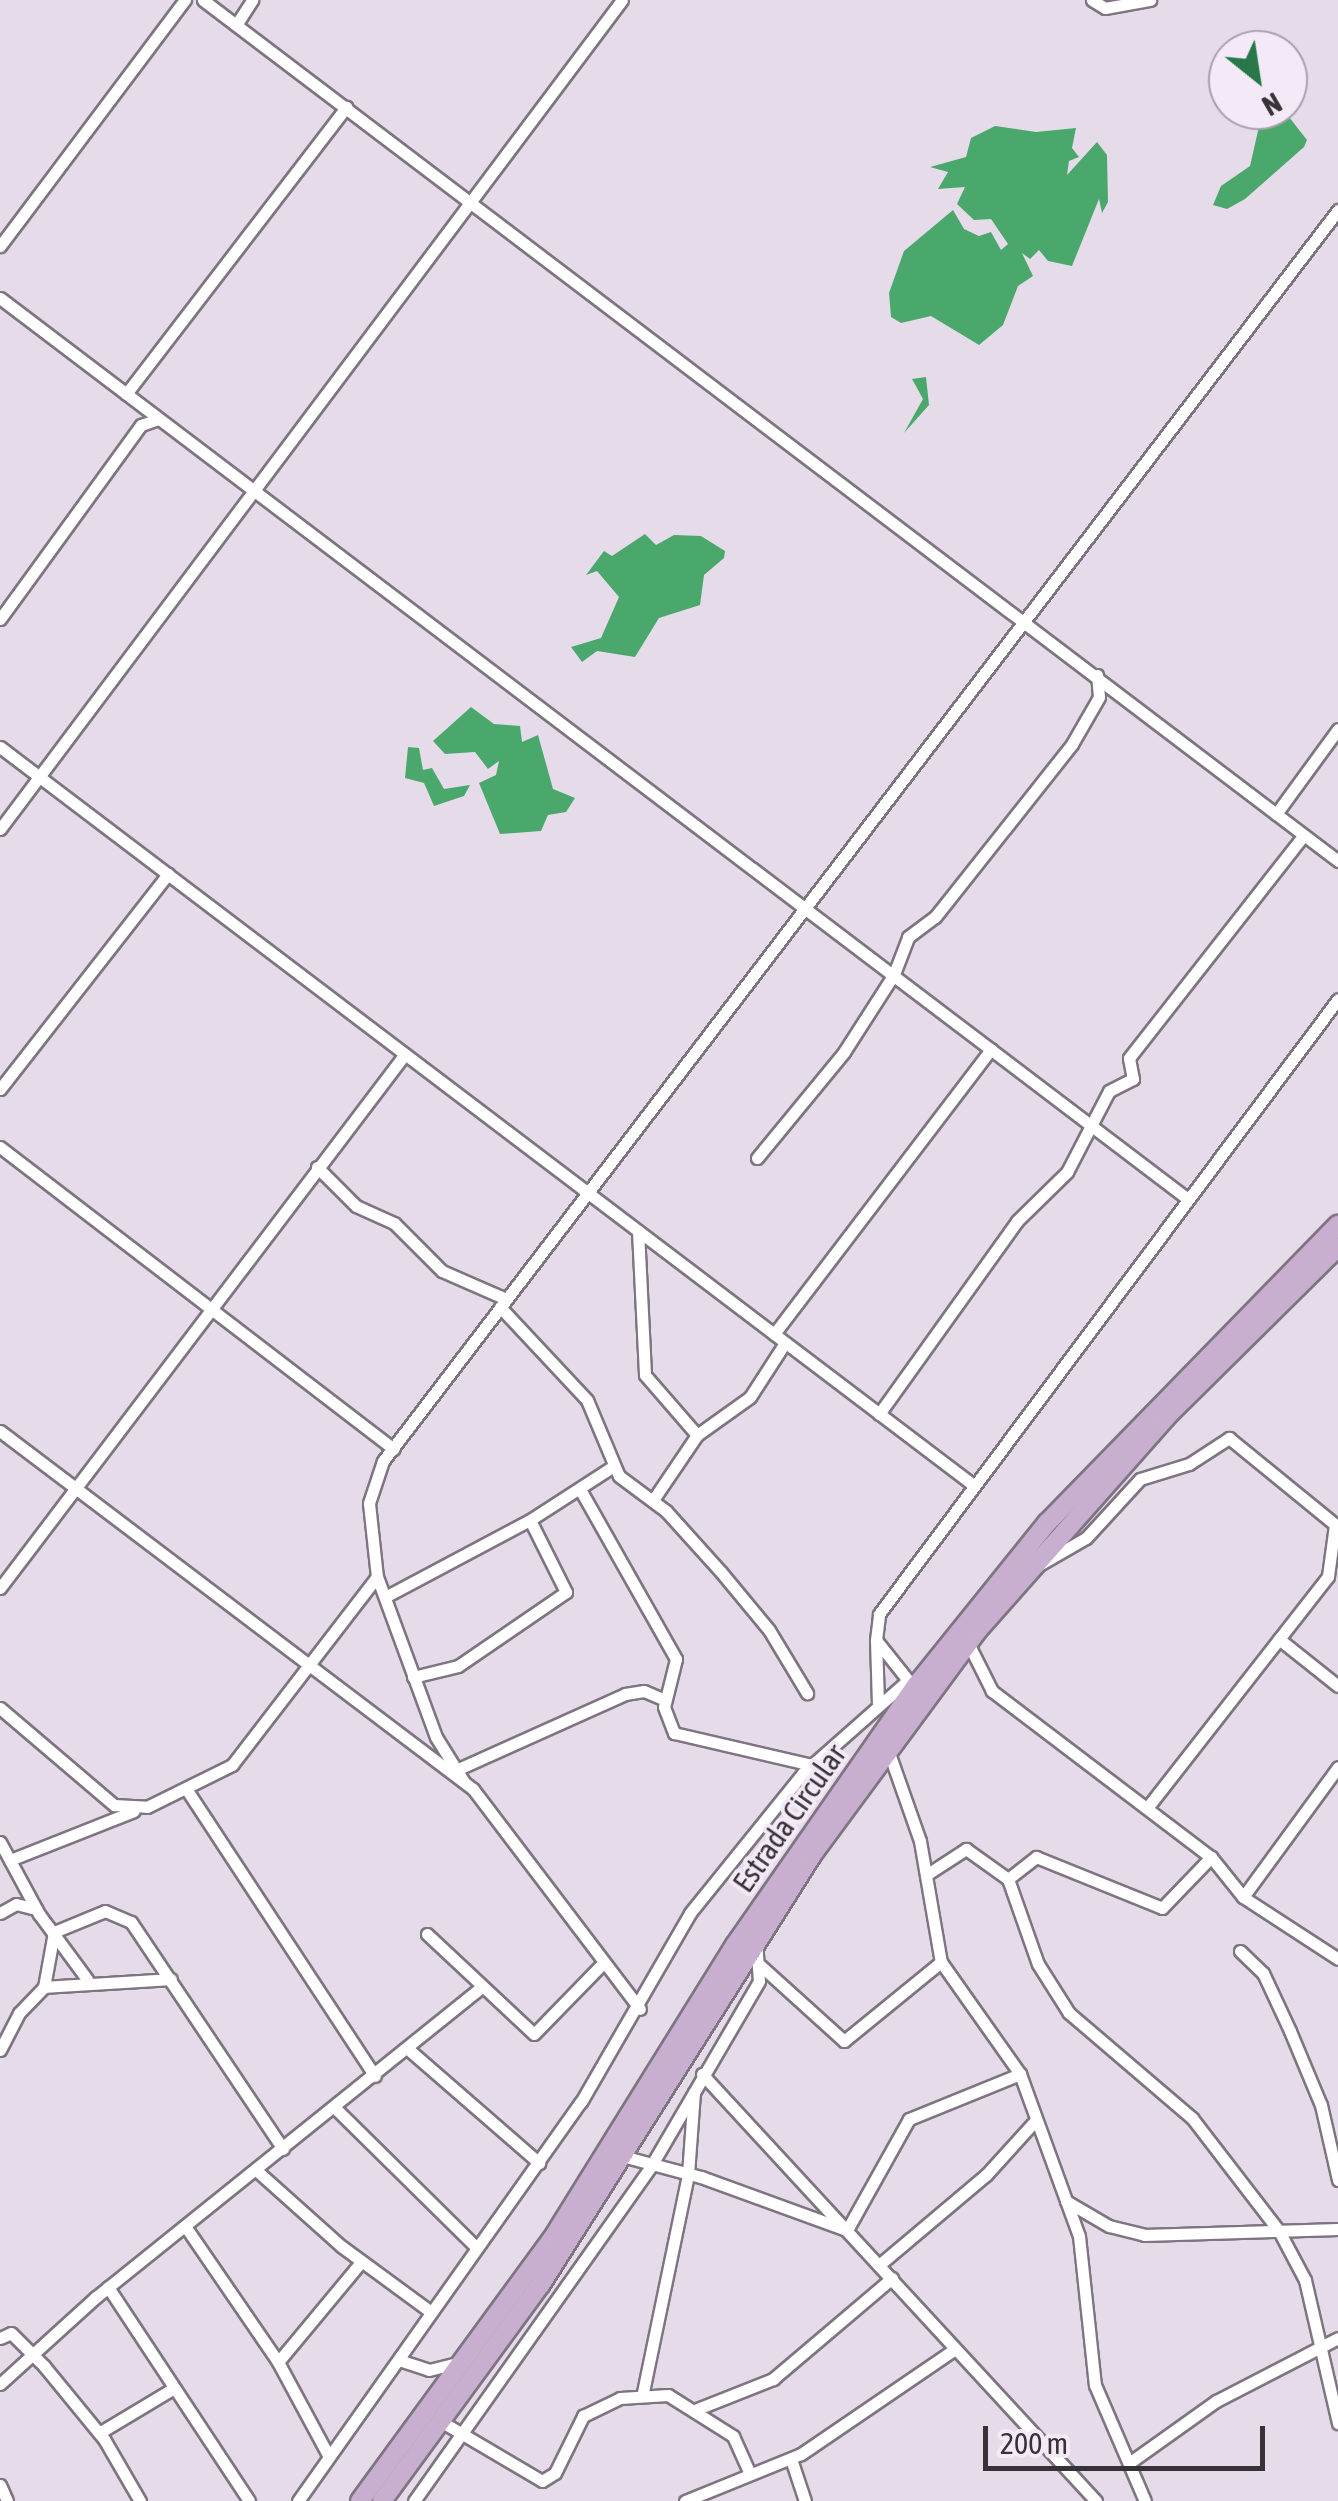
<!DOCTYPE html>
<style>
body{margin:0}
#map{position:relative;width:1338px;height:2501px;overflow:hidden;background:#e6dce9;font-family:"Asap Condensed",sans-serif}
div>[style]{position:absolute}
.water>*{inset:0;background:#4aa86d}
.roads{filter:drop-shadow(2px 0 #7e7581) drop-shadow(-2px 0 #7e7581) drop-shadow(0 2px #7e7581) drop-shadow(0 -2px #7e7581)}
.minor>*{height:11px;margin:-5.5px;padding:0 5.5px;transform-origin:5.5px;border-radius:5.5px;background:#fff}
.primary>*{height:18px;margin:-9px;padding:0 9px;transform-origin:9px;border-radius:9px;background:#c8afd0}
span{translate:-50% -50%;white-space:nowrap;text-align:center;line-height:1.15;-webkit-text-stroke:8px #f3e9f7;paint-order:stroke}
.street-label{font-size:30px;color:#363237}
.north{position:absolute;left:1208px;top:30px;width:100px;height:100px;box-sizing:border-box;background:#f3e9f7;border:2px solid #a7a0aa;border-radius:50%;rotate:150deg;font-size:28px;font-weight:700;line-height:40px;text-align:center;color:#363237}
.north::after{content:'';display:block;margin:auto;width:35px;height:45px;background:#277748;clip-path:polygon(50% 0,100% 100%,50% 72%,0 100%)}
.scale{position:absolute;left:983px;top:2426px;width:282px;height:45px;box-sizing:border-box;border:5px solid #363237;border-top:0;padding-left:12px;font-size:30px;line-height:35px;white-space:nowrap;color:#363237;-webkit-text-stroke:8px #f3e9f7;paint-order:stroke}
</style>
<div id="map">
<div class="water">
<i style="clip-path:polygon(1274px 112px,1289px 117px,1307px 140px,1304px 147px,1245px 199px,1227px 209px,1213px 205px,1221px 186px,1250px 166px,1260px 122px)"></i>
<i style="clip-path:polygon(995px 126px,1036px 132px,1076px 128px,1072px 148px,1079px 157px,1069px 161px,1067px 175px,1097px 142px,1107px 155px,1108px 202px,1102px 213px,1099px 199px,1072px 266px,1048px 261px,1039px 250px,1030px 259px,1022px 253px,1033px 276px,1018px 286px,1003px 325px,979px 345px,931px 316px,901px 323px,891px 317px,889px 293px,904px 251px,953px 210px,964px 229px,979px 236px,991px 232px,1001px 250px,1008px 244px,991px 219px,974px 220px,957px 204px,965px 187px,938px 189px,948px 172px,930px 167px,966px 157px,971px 138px)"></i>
<i style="clip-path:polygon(926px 377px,929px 405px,904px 433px,923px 399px,912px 379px)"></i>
<i style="clip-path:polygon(645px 534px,656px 545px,674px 535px,701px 536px,725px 551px,724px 558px,704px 575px,700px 605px,659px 618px,635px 657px,597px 651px,582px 662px,571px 647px,601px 638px,619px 597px,597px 571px,586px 575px,604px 551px,612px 556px)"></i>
<i style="clip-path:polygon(471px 707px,494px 724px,520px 726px,522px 742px,538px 735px,553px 789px,575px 798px,566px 812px,548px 815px,541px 831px,500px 834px,479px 783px,496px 775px,499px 761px,488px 769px,475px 752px,445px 754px,433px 741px)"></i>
<i style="clip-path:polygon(408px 747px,419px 748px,423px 770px,432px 768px,444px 789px,470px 785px,464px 796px,434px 806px,424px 783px,405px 778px)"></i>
</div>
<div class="roads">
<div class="minor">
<i style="left:203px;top:0;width:1425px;rotate:37.18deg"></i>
<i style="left:1092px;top:0;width:15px;rotate:32deg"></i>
<i style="left:1105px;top:8px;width:46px;rotate:-10.1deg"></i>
<i style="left:236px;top:25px;width:30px;rotate:-57deg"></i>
<i style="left:0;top:246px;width:308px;rotate:-53.1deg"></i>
<i style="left:0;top:298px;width:1491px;rotate:37.18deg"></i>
<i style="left:126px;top:394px;width:362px;rotate:-52.5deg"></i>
<i style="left:0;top:619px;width:240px;rotate:-54deg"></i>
<i style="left:141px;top:425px;width:18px;rotate:-19deg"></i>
<i style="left:0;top:747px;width:1220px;rotate:37.17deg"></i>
<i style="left:1276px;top:814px;width:105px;rotate:-53.9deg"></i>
<i style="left:0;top:829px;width:1036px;rotate:-53.12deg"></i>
<i style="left:0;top:1089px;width:273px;rotate:-52deg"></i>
<i style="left:0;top:1147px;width:496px;rotate:37.5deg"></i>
<i style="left:757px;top:1158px;width:137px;rotate:-50.6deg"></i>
<i style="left:844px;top:1052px;width:93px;rotate:-57.3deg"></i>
<i style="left:894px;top:974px;width:40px;rotate:-69deg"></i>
<i style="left:908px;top:937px;width:34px;rotate:-37deg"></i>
<i style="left:935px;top:917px;width:221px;rotate:-51.6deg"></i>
<i style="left:1072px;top:744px;width:54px;rotate:-60.1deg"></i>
<i style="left:1099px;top:697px;width:22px;rotate:-95deg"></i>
<i style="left:317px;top:1167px;width:55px;rotate:45deg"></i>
<i style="left:356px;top:1206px;width:42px;rotate:24.1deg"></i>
<i style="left:394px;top:1223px;width:68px;rotate:45deg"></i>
<i style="left:442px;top:1271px;width:70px;rotate:23.6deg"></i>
<i style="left:638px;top:1231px;width:144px;rotate:87.2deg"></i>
<i style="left:645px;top:1375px;width:79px;rotate:49.1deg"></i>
<i style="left:500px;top:1307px;width:127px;rotate:46.9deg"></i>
<i style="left:587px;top:1400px;width:82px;rotate:67.2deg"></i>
<i style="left:619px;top:1476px;width:59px;rotate:36.7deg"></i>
<i style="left:666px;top:1511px;width:82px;rotate:48deg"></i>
<i style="left:721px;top:1572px;width:75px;rotate:50.4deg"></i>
<i style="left:769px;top:1630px;width:74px;rotate:58.9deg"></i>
<i style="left:774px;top:1334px;width:358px;rotate:-52.7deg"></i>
<i style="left:879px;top:1414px;width:237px;rotate:-54.4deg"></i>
<i style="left:1017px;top:1221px;width:70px;rotate:-44.4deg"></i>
<i style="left:1067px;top:1172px;width:91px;rotate:-62.6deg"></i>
<i style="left:1109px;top:1091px;width:27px;rotate:-27deg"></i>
<i style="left:1133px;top:1079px;width:21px;rotate:-101deg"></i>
<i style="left:1129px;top:1058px;width:282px;rotate:-51.9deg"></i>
<i style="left:0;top:1431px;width:593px;rotate:37.12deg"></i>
<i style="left:473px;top:1789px;width:276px;rotate:52.8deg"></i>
<i style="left:581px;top:1491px;width:193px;rotate:60.5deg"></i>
<i style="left:676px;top:1659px;width:49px;rotate:104deg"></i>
<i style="left:664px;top:1707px;width:28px;rotate:69deg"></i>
<i style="left:674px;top:1733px;width:141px;rotate:13.1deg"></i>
<i style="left:653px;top:1500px;width:78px;rotate:-55.9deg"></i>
<i style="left:697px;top:1435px;width:65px;rotate:-35.6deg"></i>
<i style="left:750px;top:1397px;width:64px;rotate:-57.1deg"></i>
<i style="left:1039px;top:1565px;width:54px;rotate:-29.9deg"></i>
<i style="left:1086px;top:1538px;width:80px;rotate:-47.5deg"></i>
<i style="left:1140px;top:1479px;width:51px;rotate:-17deg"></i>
<i style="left:1189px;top:1464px;width:48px;rotate:-33deg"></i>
<i style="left:1229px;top:1438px;width:141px;rotate:39.2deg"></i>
<i style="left:0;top:1588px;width:670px;rotate:-52.82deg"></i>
<i style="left:385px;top:1597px;width:164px;rotate:-28deg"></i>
<i style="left:530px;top:1520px;width:98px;rotate:-32.9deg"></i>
<i style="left:1279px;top:1639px;width:75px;rotate:38.5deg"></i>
<i style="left:876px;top:1640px;width:64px;rotate:88.2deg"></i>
<i style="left:968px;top:1643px;width:54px;rotate:63.4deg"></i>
<i style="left:992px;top:1691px;width:275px;rotate:37.2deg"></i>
<i style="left:1211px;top:1857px;width:51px;rotate:51.3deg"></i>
<i style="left:1243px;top:1897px;width:113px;rotate:33.1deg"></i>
<i style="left:413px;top:1677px;width:46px;rotate:-13.7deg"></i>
<i style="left:458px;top:1666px;width:131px;rotate:-34.4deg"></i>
<i style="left:566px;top:1592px;width:80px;rotate:-116.6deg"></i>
<i style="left:911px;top:1684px;width:56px;rotate:-128.5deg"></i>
<i style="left:876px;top:1640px;width:26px;rotate:-83deg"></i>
<i style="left:879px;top:1614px;width:767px;rotate:-53.26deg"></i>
<i style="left:0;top:1708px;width:150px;rotate:40.4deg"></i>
<i style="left:114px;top:1805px;width:33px;rotate:3deg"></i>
<i style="left:147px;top:1807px;width:95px;rotate:-26.3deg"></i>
<i style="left:232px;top:1765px;width:237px;rotate:-52.4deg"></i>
<i style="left:888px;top:1750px;width:96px;rotate:70.6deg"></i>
<i style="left:920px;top:1841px;width:123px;rotate:80.2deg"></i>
<i style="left:941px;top:1962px;width:137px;rotate:54.8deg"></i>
<i style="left:1020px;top:2074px;width:172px;rotate:70deg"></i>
<i style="left:1079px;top:2236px;width:150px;rotate:83.9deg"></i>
<i style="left:1095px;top:2385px;width:126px;rotate:66.7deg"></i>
<i style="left:456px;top:1770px;width:185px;rotate:-24.2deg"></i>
<i style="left:625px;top:1694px;width:19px;rotate:-9deg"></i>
<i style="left:644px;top:1691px;width:23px;rotate:23deg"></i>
<i style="left:464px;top:1782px;width:53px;rotate:-121.9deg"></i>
<i style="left:436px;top:1737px;width:171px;rotate:-110.2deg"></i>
<i style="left:377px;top:1577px;width:74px;rotate:-96.2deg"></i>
<i style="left:369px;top:1503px;width:44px;rotate:-71.6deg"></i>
<i style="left:383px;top:1461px;width:1574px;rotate:-52.64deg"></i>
<i style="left:187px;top:1790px;width:342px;rotate:56.7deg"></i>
<i style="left:1147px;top:1808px;width:294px;rotate:-52deg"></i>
<i style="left:1328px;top:1576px;width:51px;rotate:-82.2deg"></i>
<i style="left:0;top:1842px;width:82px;rotate:61.6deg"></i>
<i style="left:39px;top:1914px;width:81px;rotate:53.6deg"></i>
<i style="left:10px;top:1860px;width:133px;rotate:-21.6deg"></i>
<i style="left:926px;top:1875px;width:48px;rotate:-33deg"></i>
<i style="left:966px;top:1849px;width:52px;rotate:35.5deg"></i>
<i style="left:1008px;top:1879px;width:90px;rotate:70.6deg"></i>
<i style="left:1038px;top:1964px;width:58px;rotate:57.7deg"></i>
<i style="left:1069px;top:2013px;width:162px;rotate:40.5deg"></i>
<i style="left:1192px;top:2118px;width:143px;rotate:52.4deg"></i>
<i style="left:1279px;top:2231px;width:55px;rotate:62deg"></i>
<i style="left:1305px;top:2280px;width:147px;rotate:77deg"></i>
<i style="left:1008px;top:1879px;width:36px;rotate:-38deg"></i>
<i style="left:1036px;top:1857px;width:136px;rotate:22deg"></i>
<i style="left:1162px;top:1908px;width:71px;rotate:-46.1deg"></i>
<i style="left:1243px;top:1897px;width:161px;rotate:-53.8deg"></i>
<i style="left:0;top:1913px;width:18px;rotate:-29deg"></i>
<i style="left:16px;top:1904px;width:21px;rotate:14deg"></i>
<i style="left:54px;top:1932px;width:55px;rotate:-22.4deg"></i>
<i style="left:105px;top:1911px;width:28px;rotate:23deg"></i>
<i style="left:131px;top:1922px;width:273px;rotate:56.2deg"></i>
<i style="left:427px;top:1934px;width:146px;rotate:43.1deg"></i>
<i style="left:534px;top:2034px;width:100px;rotate:-45.8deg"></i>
<i style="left:1240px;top:1951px;width:32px;rotate:44deg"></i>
<i style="left:1263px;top:1973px;width:64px;rotate:65deg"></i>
<i style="left:1290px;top:2031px;width:80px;rotate:67.3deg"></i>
<i style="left:1321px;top:2105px;width:77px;rotate:77.2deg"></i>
<i style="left:761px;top:1966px;width:112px;rotate:42.1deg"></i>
<i style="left:844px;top:2041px;width:125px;rotate:-39.2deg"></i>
<i style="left:44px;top:1987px;width:56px;rotate:-79.7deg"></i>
<i style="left:408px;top:2049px;width:174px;rotate:41deg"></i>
<i style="left:0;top:2050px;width:42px;rotate:-62.8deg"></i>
<i style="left:19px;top:2013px;width:36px;rotate:-46deg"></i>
<i style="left:44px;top:1987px;width:127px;rotate:-3.6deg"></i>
<i style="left:702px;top:2074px;width:581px;rotate:47.3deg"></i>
<i style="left:335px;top:2108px;width:197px;rotate:44.6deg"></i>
<i style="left:622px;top:2156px;width:82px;rotate:14.9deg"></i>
<i style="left:701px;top:2177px;width:155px;rotate:20deg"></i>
<i style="left:256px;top:2170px;width:114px;rotate:41.8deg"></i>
<i style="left:341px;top:2246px;width:112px;rotate:36.3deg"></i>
<i style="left:1066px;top:2201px;width:50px;rotate:30.2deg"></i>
<i style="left:1109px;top:2226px;width:36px;rotate:14deg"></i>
<i style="left:1144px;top:2235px;width:194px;rotate:-1.8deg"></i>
<i style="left:185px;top:2226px;width:165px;rotate:55.6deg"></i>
<i style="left:278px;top:2362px;width:130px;rotate:-50.3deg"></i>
<i style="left:847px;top:2230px;width:127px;rotate:-60.8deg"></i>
<i style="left:909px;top:2119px;width:120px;rotate:-22.1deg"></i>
<i style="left:879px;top:2265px;width:140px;rotate:-40.1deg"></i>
<i style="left:986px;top:2175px;width:73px;rotate:-47.8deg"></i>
<i style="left:108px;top:2287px;width:256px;rotate:56.6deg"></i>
<i style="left:0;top:2338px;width:12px;rotate:-24deg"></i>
<i style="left:11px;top:2333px;width:47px;rotate:45deg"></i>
<i style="left:44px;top:2366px;width:94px;rotate:50.6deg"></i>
<i style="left:104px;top:2439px;width:72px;rotate:59.9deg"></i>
<i style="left:402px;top:2361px;width:28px;rotate:18deg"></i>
<i style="left:429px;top:2370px;width:30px;rotate:-14deg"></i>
<i style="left:278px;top:2362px;width:106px;rotate:61.7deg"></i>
<i style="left:0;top:2384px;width:130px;rotate:-42.2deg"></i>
<i style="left:96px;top:2297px;width:495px;rotate:-38.8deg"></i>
<i style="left:643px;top:2392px;width:223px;rotate:-78.3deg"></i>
<i style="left:688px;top:2174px;width:82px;rotate:-85.8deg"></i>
<i style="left:697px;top:2409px;width:82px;rotate:-21.5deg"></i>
<i style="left:773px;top:2379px;width:156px;rotate:-40.3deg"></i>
<i style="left:442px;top:2422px;width:116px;rotate:30.5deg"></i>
<i style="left:542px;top:2481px;width:15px;rotate:-32deg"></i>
<i style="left:555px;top:2473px;width:64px;rotate:-63.8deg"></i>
<i style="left:583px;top:2416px;width:41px;rotate:-25.9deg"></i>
<i style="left:620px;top:2398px;width:48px;rotate:-3.6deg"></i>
<i style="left:668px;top:2395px;width:77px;rotate:32.2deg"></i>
<i style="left:733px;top:2436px;width:42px;rotate:65.9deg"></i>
<i style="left:99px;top:2433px;width:87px;rotate:-31deg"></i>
<i style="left:791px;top:2459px;width:44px;rotate:71.6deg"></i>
<i style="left:1129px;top:2463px;width:107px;rotate:-35.5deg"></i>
<i style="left:1216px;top:2401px;width:137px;rotate:-27.3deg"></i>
<i style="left:0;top:2485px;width:17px;rotate:66deg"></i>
<i style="left:298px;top:2501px;width:489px;rotate:-54.7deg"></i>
<i style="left:581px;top:2102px;width:218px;rotate:-60deg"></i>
<i style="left:690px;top:1913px;width:180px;rotate:-51.1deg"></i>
<i style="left:803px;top:1773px;width:139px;rotate:-41.5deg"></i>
<i style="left:414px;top:2501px;width:410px;rotate:-54.7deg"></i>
<i style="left:651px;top:2166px;width:214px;rotate:-59.7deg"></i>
<i style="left:759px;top:1981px;width:40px;rotate:-94.3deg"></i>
<i style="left:685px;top:2501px;width:125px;rotate:-22.1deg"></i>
<i style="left:801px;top:2454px;width:186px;rotate:-34.3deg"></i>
</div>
<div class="primary">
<i style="left:360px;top:2501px;width:325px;rotate:-53.8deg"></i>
<i style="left:552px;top:2239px;width:346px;rotate:-58.1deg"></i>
<i style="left:735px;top:1945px;width:315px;rotate:-55.1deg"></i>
<i style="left:915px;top:1687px;width:211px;rotate:-51.2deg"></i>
<i style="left:1047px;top:1523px;width:417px;rotate:-45.7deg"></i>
<i style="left:382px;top:2501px;width:269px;rotate:-53.8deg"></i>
<i style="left:541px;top:2284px;width:507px;rotate:-57.72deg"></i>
<i style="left:812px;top:1855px;width:278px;rotate:-53.6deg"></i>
<i style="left:977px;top:1631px;width:286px;rotate:-48.5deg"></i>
<i style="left:1166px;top:1417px;width:242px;rotate:-44.7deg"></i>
</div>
</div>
<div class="street-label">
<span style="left:789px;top:1818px;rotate:-55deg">Estrada Circular</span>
</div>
<div class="north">N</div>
<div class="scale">200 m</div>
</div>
